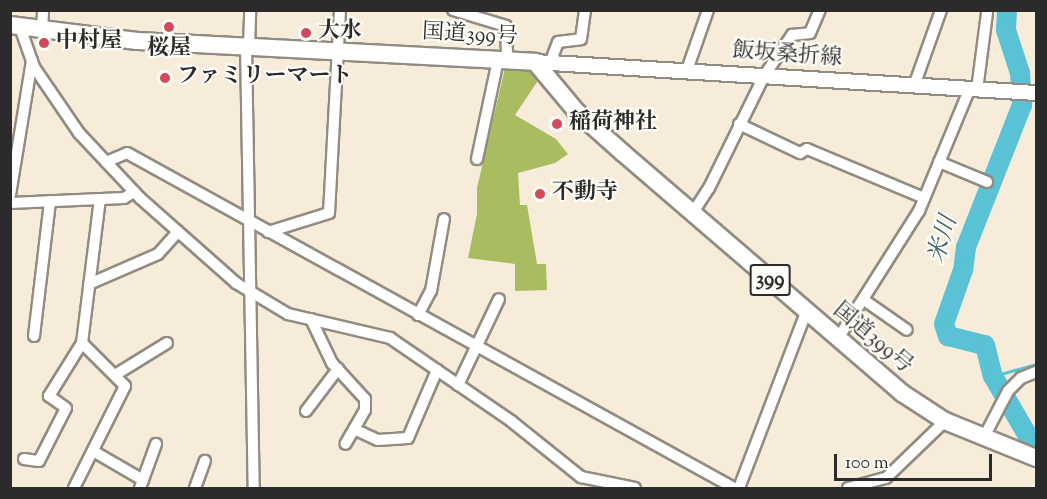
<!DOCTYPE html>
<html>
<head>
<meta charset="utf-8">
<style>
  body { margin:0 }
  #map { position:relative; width:1047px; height:499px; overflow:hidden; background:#f7ecda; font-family:"Sorts Mill Goudy","Noto Serif JP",serif }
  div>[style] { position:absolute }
  .green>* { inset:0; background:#aabc60 }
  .stream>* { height:3px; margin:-1.5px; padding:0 1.5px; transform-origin:1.5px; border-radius:1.5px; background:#59c3d5 }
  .river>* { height:20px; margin:-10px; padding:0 10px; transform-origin:10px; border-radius:10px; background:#59c3d5 }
  .roads { filter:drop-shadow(2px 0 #918c82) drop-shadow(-2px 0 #918c82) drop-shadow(0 2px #918c82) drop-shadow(0 -2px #918c82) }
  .minor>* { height:10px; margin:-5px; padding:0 5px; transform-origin:5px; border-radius:5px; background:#fff }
  .major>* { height:14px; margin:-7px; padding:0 7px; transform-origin:7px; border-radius:7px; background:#fff }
  .highway>* { height:16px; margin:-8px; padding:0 8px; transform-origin:8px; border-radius:8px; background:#fff }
  .dots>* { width:16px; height:16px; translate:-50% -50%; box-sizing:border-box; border:3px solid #fdfcf7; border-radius:50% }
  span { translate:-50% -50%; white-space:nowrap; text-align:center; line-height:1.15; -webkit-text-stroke:4.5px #fdfcf7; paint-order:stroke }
  .shield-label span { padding:2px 4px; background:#fdfcf7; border:2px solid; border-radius:4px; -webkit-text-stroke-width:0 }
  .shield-label { font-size:21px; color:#2b2b2b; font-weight:700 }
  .poi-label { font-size:22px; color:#2b2b2b; font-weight:700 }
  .left { translate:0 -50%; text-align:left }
  .street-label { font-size:22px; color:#2b2b2b }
  .water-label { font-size:24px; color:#3b6066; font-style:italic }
  .frame { position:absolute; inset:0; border:12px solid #2b2b2b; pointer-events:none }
  .scale { position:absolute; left:834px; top:454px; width:158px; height:27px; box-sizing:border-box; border:3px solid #2b2b2b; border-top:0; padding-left:8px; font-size:18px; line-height:21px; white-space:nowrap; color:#2b2b2b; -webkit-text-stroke:4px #fdfcf7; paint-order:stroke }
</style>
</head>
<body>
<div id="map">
  <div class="green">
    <div style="clip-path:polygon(506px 64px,524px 68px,539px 79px,515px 115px,556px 139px,568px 154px,555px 163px,518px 173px,520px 205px,527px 205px,537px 264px,546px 264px,547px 290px,515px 291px,515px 264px,468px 258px,477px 214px,477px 188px)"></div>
  </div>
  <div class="stream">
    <div style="left:993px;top:376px;width:45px;rotate:-15.6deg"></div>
  </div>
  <div class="river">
    <div style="left:1007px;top:10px;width:20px;rotate:93deg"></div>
    <div style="left:1006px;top:30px;width:45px;rotate:72deg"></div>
    <div style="left:1020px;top:73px;width:32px;rotate:86deg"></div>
    <div style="left:1022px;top:105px;width:153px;rotate:111.5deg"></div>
    <div style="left:966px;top:247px;width:23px;rotate:97deg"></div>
    <div style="left:963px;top:270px;width:57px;rotate:109.4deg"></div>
    <div style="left:944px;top:324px;width:13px;rotate:72deg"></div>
    <div style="left:948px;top:336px;width:38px;rotate:14deg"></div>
    <div style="left:985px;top:345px;width:32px;rotate:76deg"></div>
    <div style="left:993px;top:376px;width:86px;rotate:59.8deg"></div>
  </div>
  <div class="roads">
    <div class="minor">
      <div style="left:453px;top:10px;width:55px;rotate:16.8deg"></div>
      <div style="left:506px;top:26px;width:34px;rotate:88deg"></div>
      <div style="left:20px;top:27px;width:42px;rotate:70.7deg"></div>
      <div style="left:34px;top:67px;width:80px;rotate:55.7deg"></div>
      <div style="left:79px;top:133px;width:89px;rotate:46.8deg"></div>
      <div style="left:140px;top:198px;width:128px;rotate:41.5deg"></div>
      <div style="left:236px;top:283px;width:61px;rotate:30.8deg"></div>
      <div style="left:288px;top:314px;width:105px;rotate:13.2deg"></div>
      <div style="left:390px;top:338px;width:147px;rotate:34.4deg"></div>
      <div style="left:511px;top:421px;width:90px;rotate:38.7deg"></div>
      <div style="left:581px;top:477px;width:55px;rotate:11.5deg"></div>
      <div style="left:42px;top:31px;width:21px;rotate:-87deg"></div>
      <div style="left:246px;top:46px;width:442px;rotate:89deg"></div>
      <div style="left:249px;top:46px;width:36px;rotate:-88deg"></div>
      <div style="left:550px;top:63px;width:22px;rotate:-69deg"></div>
      <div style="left:558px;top:42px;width:23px;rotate:-7deg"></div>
      <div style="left:581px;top:39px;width:29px;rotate:-82deg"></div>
      <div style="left:687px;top:70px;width:64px;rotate:-70.7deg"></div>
      <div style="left:914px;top:86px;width:81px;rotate:-70.4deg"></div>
      <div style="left:977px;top:90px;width:78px;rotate:-82.6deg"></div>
      <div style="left:739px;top:124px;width:68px;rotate:25.4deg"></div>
      <div style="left:800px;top:153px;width:8px;rotate:-30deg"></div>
      <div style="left:807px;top:149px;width:127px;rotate:22.7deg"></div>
      <div style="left:477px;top:159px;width:101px;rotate:-78deg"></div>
      <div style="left:106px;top:162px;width:23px;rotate:-23deg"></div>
      <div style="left:127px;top:153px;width:693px;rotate:28.89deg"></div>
      <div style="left:939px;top:162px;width:52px;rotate:22.6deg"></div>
      <div style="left:10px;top:195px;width:136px;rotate:-80.7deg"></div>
      <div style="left:10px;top:203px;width:114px;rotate:-2.5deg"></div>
      <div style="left:124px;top:198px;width:12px;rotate:-31deg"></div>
      <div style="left:692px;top:214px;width:31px;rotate:-57deg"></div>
      <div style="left:709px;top:188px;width:125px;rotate:-63.8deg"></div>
      <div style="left:764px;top:76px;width:50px;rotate:-55.7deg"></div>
      <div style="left:792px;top:35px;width:18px;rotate:-6deg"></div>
      <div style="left:810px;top:33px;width:25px;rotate:-67deg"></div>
      <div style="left:268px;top:232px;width:64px;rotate:-17.3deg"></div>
      <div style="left:329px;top:213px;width:203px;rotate:-86.9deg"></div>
      <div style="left:89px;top:284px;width:75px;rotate:-23.5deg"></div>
      <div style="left:158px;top:254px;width:30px;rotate:-48deg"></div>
      <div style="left:864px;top:300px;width:52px;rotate:34.9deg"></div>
      <div style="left:418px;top:315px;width:27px;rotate:-62deg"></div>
      <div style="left:431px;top:291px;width:73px;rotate:-79.8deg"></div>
      <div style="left:311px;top:319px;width:49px;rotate:64.5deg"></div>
      <div style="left:332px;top:363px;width:49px;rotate:47.5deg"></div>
      <div style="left:365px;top:399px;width:11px;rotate:90deg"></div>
      <div style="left:365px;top:410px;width:39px;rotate:120deg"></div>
      <div style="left:34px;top:336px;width:136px;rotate:-83.2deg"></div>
      <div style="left:837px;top:340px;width:153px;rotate:-57.6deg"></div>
      <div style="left:919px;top:211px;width:131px;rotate:-67.5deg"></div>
      <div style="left:115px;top:375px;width:61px;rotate:-31.6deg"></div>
      <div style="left:458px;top:385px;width:95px;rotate:-64.5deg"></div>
      <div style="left:306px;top:411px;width:53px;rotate:-52.7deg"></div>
      <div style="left:354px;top:429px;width:26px;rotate:25deg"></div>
      <div style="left:378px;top:440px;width:30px;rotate:-4deg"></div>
      <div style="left:408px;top:438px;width:74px;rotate:-66.9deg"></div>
      <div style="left:984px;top:437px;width:52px;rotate:-62.4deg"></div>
      <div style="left:1008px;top:391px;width:18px;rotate:-45deg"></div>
      <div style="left:1021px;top:378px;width:16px;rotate:-22deg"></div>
      <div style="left:93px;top:451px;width:58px;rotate:30.1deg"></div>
      <div style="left:24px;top:459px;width:15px;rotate:8deg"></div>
      <div style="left:39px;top:461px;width:59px;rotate:-63deg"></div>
      <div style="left:66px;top:408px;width:21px;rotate:-145deg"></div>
      <div style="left:49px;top:396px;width:62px;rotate:-58.1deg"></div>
      <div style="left:82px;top:343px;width:145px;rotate:-82.9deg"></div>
      <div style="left:74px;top:488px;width:114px;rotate:-63.4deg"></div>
      <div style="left:125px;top:386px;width:61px;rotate:-135deg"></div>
      <div style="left:140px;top:488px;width:47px;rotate:-70deg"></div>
      <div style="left:195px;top:488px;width:29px;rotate:-70deg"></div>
      <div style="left:739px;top:488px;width:187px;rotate:-69.1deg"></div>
      <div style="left:848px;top:488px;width:39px;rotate:-15deg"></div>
      <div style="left:886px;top:478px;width:82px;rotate:-44deg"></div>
    </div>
    <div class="major">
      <div style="left:535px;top:62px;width:502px;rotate:3.54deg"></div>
    </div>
    <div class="highway">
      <div style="left:10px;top:25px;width:128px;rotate:7.2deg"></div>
      <div style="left:137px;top:41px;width:399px;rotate:3deg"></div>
      <div style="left:535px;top:62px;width:65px;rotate:50deg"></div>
      <div style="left:577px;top:112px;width:62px;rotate:41.7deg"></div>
      <div style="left:623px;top:153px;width:368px;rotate:40.7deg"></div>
      <div style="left:902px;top:393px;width:51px;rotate:33.1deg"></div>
      <div style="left:945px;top:421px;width:98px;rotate:22.1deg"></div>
    </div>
  </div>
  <div class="dots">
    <div style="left:169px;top:27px;background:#d1495b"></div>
    <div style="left:306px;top:33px;background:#d1495b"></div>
    <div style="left:44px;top:43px;background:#d1495b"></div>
    <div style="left:165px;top:78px;background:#d1495b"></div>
    <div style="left:557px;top:124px;background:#d1495b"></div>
    <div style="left:540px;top:194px;background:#d1495b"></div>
  </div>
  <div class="shield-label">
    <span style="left:770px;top:280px">399</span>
  </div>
  <div class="poi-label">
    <span class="left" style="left:318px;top:33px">大水</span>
    <span class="left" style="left:56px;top:43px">中村屋</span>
    <span style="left:169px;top:50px">桜屋</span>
    <span class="left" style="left:177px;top:78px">ファミリーマート</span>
    <span class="left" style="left:569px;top:124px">稲荷神社</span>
    <span class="left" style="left:552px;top:194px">不動寺</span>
  </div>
  <div class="street-label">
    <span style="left:470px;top:36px;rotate:3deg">国道399号</span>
    <span style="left:787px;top:56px;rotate:4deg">飯坂桑折線</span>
    <span style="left:872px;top:339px;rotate:40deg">国道399号</span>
  </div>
  <div class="water-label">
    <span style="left:944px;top:240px;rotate:-73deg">米川</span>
  </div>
  <div class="frame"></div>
  <div class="scale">100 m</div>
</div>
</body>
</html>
